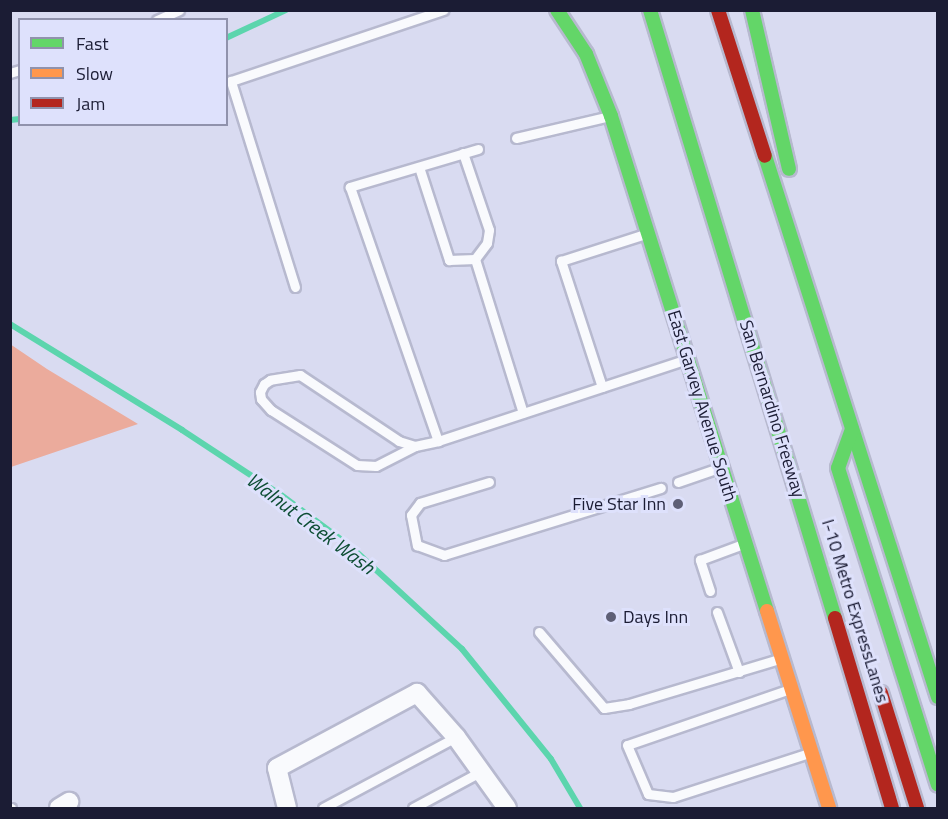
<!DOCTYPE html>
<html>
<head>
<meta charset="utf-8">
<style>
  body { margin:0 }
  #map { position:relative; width:948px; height:819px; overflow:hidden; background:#d9dbf1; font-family:"Titillium Web",sans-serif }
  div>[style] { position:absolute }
  .green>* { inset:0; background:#ebab9c }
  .stream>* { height:6px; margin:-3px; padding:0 3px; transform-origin:3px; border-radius:3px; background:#5cd5ad }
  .roads { filter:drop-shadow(2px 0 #b7b9cf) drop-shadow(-2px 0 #b7b9cf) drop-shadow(0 2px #b7b9cf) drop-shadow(0 -2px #b7b9cf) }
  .lane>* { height:9px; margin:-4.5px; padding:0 4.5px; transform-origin:4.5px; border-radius:4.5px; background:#f9fafd }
  .street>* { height:18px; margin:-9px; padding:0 9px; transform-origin:9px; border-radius:9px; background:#f9fafd }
  .fast>* { height:14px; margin:-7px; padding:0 7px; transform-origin:7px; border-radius:7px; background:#63d668 }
  .slow>* { height:14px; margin:-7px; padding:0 7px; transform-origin:7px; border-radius:7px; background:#ff974d }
  .jam>* { height:14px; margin:-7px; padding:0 7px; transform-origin:7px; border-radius:7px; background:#b3261e }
  .dots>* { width:16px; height:16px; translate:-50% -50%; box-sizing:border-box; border:3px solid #dee1fc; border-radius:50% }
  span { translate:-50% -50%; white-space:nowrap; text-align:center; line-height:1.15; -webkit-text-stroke:6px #dee1fc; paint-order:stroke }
  .street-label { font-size:18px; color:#1b1c34 }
  .poi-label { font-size:18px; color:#1b1c34 }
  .right { translate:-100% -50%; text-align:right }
  .left { translate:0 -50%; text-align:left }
  .water-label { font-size:20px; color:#0c4d33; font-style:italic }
  .frame { position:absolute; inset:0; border:12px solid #1b1c34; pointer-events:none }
  .legend { position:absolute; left:18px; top:18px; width:210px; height:108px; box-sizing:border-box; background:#dee1fc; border:2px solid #9092ac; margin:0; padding:8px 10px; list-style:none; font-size:18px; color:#1b1c34 }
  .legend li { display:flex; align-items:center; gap:12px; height:30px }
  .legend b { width:30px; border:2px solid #9092ac }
</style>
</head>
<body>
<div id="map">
  <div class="green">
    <div style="clip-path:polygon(10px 344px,47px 369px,138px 424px,11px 467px)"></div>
  </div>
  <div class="stream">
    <div style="left:226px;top:38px;width:66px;rotate:-25deg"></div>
    <div style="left:10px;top:120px;width:10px;rotate:-6deg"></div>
    <div style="left:10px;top:324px;width:202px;rotate:31.6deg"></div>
    <div style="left:182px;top:430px;width:118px;rotate:33.3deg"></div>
    <div style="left:281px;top:495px;width:86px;rotate:36.5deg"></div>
    <div style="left:350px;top:546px;width:152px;rotate:42.6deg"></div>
    <div style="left:462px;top:649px;width:141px;rotate:51deg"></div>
    <div style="left:551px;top:759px;width:57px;rotate:59.4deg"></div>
  </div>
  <div class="roads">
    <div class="lane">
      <div style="left:157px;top:20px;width:24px;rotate:-24deg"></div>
      <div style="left:10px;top:73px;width:10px;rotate:-17deg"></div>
      <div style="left:516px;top:138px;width:97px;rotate:-13.2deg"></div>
      <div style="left:478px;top:149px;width:134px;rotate:163.5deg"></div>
      <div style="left:350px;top:187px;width:269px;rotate:70.9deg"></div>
      <div style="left:438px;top:441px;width:260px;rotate:-18.2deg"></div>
      <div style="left:463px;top:153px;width:81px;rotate:71.3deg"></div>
      <div style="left:489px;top:230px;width:13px;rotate:99deg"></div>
      <div style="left:487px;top:243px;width:20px;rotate:127deg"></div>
      <div style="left:475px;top:259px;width:161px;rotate:72.7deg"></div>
      <div style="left:419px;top:167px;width:98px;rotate:72.1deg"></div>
      <div style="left:449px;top:260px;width:26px;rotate:-2deg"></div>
      <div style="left:295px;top:287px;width:216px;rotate:-107.3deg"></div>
      <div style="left:231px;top:81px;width:224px;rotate:-18.5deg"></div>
      <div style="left:602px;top:387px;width:133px;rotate:-108deg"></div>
      <div style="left:561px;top:261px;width:88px;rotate:-17.8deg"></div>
      <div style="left:415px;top:446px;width:17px;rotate:-163deg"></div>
      <div style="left:399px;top:441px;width:119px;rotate:-146.3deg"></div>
      <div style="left:300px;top:375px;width:30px;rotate:171deg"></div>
      <div style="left:270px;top:380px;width:7px;rotate:146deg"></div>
      <div style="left:264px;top:384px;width:9px;rotate:117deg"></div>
      <div style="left:260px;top:392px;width:7px;rotate:82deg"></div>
      <div style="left:261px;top:399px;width:15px;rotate:48deg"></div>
      <div style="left:271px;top:410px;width:102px;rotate:32.6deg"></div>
      <div style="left:357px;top:465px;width:19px;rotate:3deg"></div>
      <div style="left:376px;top:466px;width:44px;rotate:-27.1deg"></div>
      <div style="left:415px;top:446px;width:24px;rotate:-12deg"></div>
      <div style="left:489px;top:482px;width:72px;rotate:163.1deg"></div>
      <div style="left:420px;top:503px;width:15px;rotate:127deg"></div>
      <div style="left:411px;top:515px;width:31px;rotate:79deg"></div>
      <div style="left:417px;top:545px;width:29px;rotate:20deg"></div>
      <div style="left:444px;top:555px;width:227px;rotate:-17.2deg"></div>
      <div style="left:678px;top:482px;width:43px;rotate:-18.9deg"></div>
      <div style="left:710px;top:591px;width:33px;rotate:-108deg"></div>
      <div style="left:700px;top:560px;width:46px;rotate:-20.4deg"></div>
      <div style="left:717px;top:612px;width:64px;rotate:69.9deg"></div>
      <div style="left:539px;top:632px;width:100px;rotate:49.5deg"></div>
      <div style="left:604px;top:708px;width:25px;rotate:-9deg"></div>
      <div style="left:629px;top:704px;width:157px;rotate:-16.7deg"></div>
      <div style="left:790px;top:689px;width:172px;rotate:161deg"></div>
      <div style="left:627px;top:745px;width:53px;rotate:66.8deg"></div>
      <div style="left:648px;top:794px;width:25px;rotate:7deg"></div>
      <div style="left:673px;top:797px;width:143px;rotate:-17.9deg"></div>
      <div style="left:10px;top:808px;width:1px"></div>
      <div style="left:323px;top:808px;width:151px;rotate:-28.1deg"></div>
      <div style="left:413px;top:808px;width:76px;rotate:-28.2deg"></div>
    </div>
    <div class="street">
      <div style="left:59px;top:808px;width:12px;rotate:-31deg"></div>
      <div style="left:287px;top:808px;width:41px;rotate:-104deg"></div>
      <div style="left:277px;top:768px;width:159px;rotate:-28.2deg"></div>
      <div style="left:417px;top:693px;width:59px;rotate:48.4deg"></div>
      <div style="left:456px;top:737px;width:87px;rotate:54.3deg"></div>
    </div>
    <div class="fast">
      <div style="left:557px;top:10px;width:53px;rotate:56.6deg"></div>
      <div style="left:586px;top:54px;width:67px;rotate:68deg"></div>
      <div style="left:611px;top:116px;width:519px;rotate:72.51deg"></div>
      <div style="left:650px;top:10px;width:636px;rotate:73.08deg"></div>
      <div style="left:752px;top:10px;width:163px;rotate:76.9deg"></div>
      <div style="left:765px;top:156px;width:568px;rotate:72.27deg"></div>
      <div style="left:852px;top:429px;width:41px;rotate:109.7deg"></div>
      <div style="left:838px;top:468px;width:332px;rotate:72.5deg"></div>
    </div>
    <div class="slow">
      <div style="left:767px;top:611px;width:207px;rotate:72.5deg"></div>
    </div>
    <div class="jam">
      <div style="left:718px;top:10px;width:153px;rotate:72.2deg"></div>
      <div style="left:835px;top:618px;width:198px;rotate:73.3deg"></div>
      <div style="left:881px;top:693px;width:121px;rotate:72.6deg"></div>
    </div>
  </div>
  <div class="dots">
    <div style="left:678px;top:504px;background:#5e5f76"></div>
    <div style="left:611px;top:617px;background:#5e5f76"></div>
  </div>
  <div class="street-label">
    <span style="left:702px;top:406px;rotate:73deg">East Garvey Avenue South</span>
    <span style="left:772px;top:409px;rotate:73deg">San Bernardino Freeway</span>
    <span style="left:855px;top:611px;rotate:73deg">I-10 Metro ExpressLanes</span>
  </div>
  <div class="poi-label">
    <span class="right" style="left:666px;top:504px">Five Star Inn</span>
    <span class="left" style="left:623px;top:617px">Days Inn</span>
  </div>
  <div class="water-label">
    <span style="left:311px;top:523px;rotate:37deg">Walnut Creek Wash</span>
  </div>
  <div class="frame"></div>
  <ul class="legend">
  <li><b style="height:8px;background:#63d668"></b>Fast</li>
  <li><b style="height:8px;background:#ff974d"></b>Slow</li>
  <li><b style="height:8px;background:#b3261e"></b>Jam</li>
  </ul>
</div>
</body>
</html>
